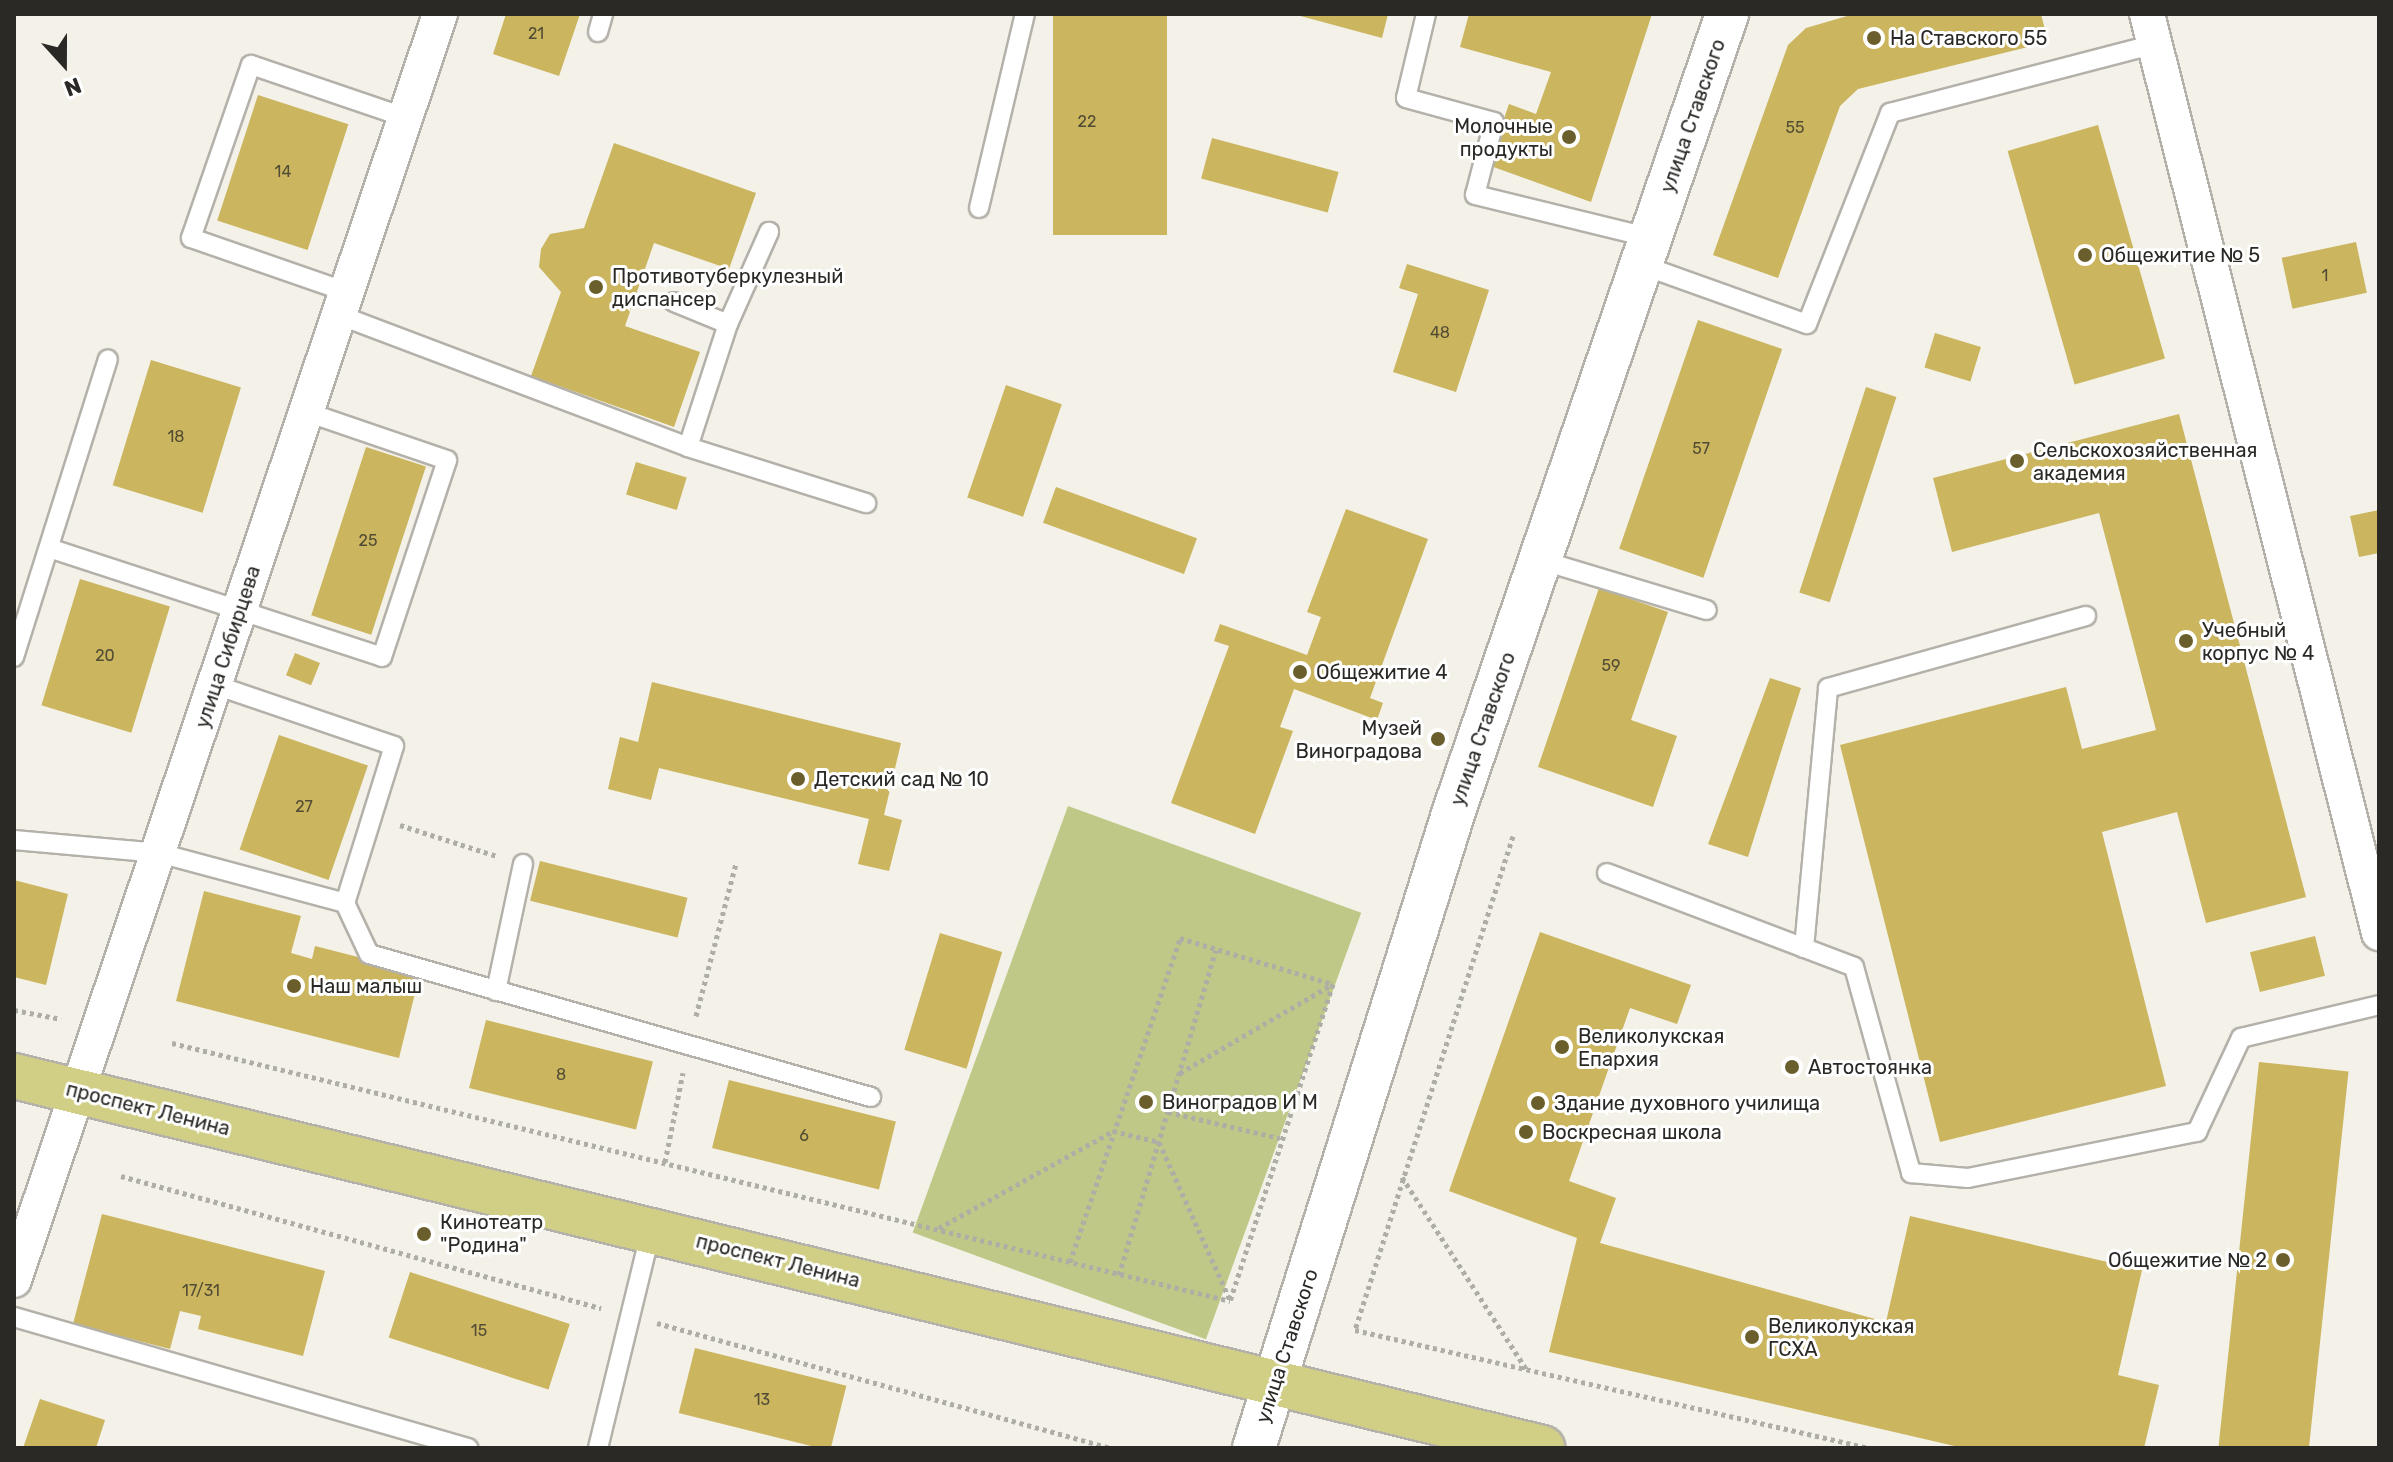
<!DOCTYPE html>
<html>
<head>
<meta charset="utf-8">
<style>
  body { margin:0 }
  #map { position:relative; width:2393px; height:1462px; overflow:hidden; background:#f3f1e8; font-family:Rubik,sans-serif }
  div>[style] { position:absolute }
  .green>* { inset:0; background:#bfc886; transform-origin:0 0 }
  .building>* { inset:0; background:#cbb55f; transform-origin:0 0 }
  .path>* { height:5px; margin-top:-2.5px; transform-origin:0; background:repeating-linear-gradient(90deg,#aeada6 0 4px,transparent 0 8px) }
  .roads { filter:drop-shadow(2px 0 #b3b1a9) drop-shadow(-2px 0 #b3b1a9) drop-shadow(0 2px #b3b1a9) drop-shadow(0 -2px #b3b1a9) }
  .service>* { height:18px; margin:-9px; padding:0 9px; transform-origin:9px; border-radius:9px; background:#fff }
  .minor>* { height:34px; margin:-17px; padding:0 17px; transform-origin:17px; border-radius:17px; background:#fff }
  .tertiary>* { height:42px; margin:-21px; padding:0 21px; transform-origin:21px; border-radius:21px; background:#fff }
  .primary>* { height:44px; margin:-22px; padding:0 22px; transform-origin:22px; border-radius:22px; background:#d1ce85 }
  .dots>* { width:22px; height:22px; translate:-50% -50%; box-sizing:border-box; border:4px solid #fff; border-radius:50% }
  span { translate:-50% -50%; white-space:nowrap; text-align:center; line-height:1.15; -webkit-text-stroke:6px #fff; paint-order:stroke }
  .number-label { font-size:16px; color:#524c34 }
  .number-label span { -webkit-text-stroke-width:0 }
  .poi-label { font-size:20px; color:#2a2926 }
  .left { translate:0 -50%; text-align:left }
  .right { translate:-100% -50%; text-align:right }
  .street-label { font-size:20px; color:#2a2926 }
  .frame { position:absolute; inset:0; border:16px solid #2a2926; pointer-events:none }
  .north { position:absolute; left:24px; top:24px; width:80px; height:80px; -webkit-text-stroke:6px #fff; paint-order:stroke; rotate:159deg; font-size:22px; font-weight:700; line-height:32px; text-align:center; color:#2a2926 }
  .north::after { content:''; display:block; margin:auto; width:28px; height:36px; background:#2a2926; clip-path:polygon(50% 0,100% 100%,50% 72%,0 100%) }
</style>
</head>
<body>
<div id="map">
  <div class="green">
    <div style="left:1068px;top:806px;width:312px;height:454px;rotate:20deg"></div>
  </div>
  <div class="building">
    <div style="clip-path:polygon(506px 14px,580px 14px,559px 76px,493px 54px)"></div>
    <div style="left:1053px;top:14px;width:114px;height:221px"></div>
    <div style="clip-path:polygon(1293px 14px,1388px 14px,1382px 38px)"></div>
    <div style="clip-path:polygon(1469px 14px,1652px 14px,1591px 202px,1488px 165px,1509px 104px,1536px 114px,1551px 72px,1460px 47px)"></div>
    <div style="clip-path:polygon(1854px 14px,2041px 14px,2048px 42px,1858px 89px,1840px 106px,1778px 278px,1713px 255px,1788px 45px,1806px 28px)"></div>
    <div style="left:258px;top:95px;width:95px;height:132px;rotate:18deg"></div>
    <div style="left:2098px;top:125px;width:243px;height:94px;rotate:74deg"></div>
    <div style="left:1212px;top:138px;width:131px;height:42px;rotate:15deg"></div>
    <div style="clip-path:polygon(614px 143px,756px 193px,729px 269px,654px 243px,625px 326px,700px 352px,674px 427px,531px 376px,561px 292px,539px 267px,541px 249px,550px 234px,584px 228px)"></div>
    <div style="left:2356px;top:242px;width:52px;height:76px;rotate:78deg"></div>
    <div style="clip-path:polygon(1407px 264px,1489px 290px,1456px 392px,1393px 372px,1418px 294px,1399px 288px)"></div>
    <div style="left:1698px;top:320px;width:89px;height:242px;rotate:19deg"></div>
    <div style="left:1935px;top:333px;width:48px;height:36px;rotate:17deg"></div>
    <div style="left:151px;top:360px;width:94px;height:131px;rotate:17deg"></div>
    <div style="left:1006px;top:385px;width:59px;height:119px;rotate:19deg"></div>
    <div style="left:1866px;top:387px;width:32px;height:216px;rotate:18deg"></div>
    <div style="clip-path:polygon(2179px 414px,2306px 897px,2206px 923px,2177px 812px,2102px 832px,2166px 1086px,1940px 1142px,1840px 745px,2066px 687px,2082px 749px,2156px 730px,2099px 513px,1952px 552px,1933px 478px)"></div>
    <div style="left:366px;top:447px;width:63px;height:177px;rotate:18deg"></div>
    <div style="left:636px;top:462px;width:53px;height:34px;rotate:17deg"></div>
    <div style="left:1056px;top:487px;width:150px;height:38px;rotate:20deg"></div>
    <div style="clip-path:polygon(1346px 509px,1428px 539px,1370px 698px,1383px 703px,1377px 720px,1294px 689px,1280px 727px,1293px 731px,1255px 834px,1171px 803px,1229px 646px,1214px 641px,1220px 624px,1307px 655px,1321px 617px,1307px 612px)"></div>
    <div style="clip-path:polygon(2379px 510px,2379px 553px,2359px 557px,2350px 516px)"></div>
    <div style="left:80px;top:579px;width:94px;height:132px;rotate:17deg"></div>
    <div style="clip-path:polygon(1599px 588px,1668px 612px,1631px 720px,1677px 736px,1653px 807px,1538px 767px)"></div>
    <div style="left:295px;top:653px;width:27px;height:24px;rotate:22deg"></div>
    <div style="clip-path:polygon(1770px 678px,1801px 688px,1748px 857px,1708px 844px)"></div>
    <div style="clip-path:polygon(652px 682px,901px 743px,884px 815px,902px 820px,889px 871px,858px 864px,869px 819px,659px 768px,651px 800px,608px 789px,620px 737px,638px 742px)"></div>
    <div style="left:279px;top:735px;width:94px;height:121px;rotate:19deg"></div>
    <div style="left:540px;top:861px;width:152px;height:41px;rotate:14deg"></div>
    <div style="clip-path:polygon(14px 880px,68px 894px,46px 985px,14px 977px)"></div>
    <div style="clip-path:polygon(204px 891px,301px 916px,291px 953px,312px 959px,315px 946px,420px 973px,399px 1058px,176px 1001px)"></div>
    <div style="clip-path:polygon(1540px 932px,1691px 985px,1677px 1024px,1630px 1008px,1569px 1181px,1616px 1198px,1600px 1243px,1886px 1322px,1910px 1216px,2142px 1270px,2118px 1375px,2159px 1385px,2144px 1448px,1963px 1448px,1549px 1352px,1577px 1238px,1449px 1191px)"></div>
    <div style="left:940px;top:933px;width:65px;height:122px;rotate:17deg"></div>
    <div style="left:2315px;top:936px;width:41px;height:67px;rotate:76deg"></div>
    <div style="left:486px;top:1020px;width:172px;height:70px;rotate:14deg"></div>
    <div style="left:2259px;top:1062px;width:90px;height:388px;rotate:6deg"></div>
    <div style="left:729px;top:1080px;width:172px;height:70px;rotate:14deg"></div>
    <div style="clip-path:polygon(102px 1214px,325px 1271px,303px 1356px,198px 1329px,201px 1316px,180px 1311px,170px 1349px,73px 1324px)"></div>
    <div style="left:410px;top:1272px;width:168px;height:69px;rotate:18deg"></div>
    <div style="left:695px;top:1348px;width:156px;height:67px;rotate:14deg"></div>
    <div style="clip-path:polygon(40px 1399px,105px 1420px,96px 1448px,23px 1448px)"></div>
  </div>
  <div class="path">
    <div style="left:400px;top:825px;width:102px;rotate:17.7deg"></div>
    <div style="left:1513px;top:836px;width:519px;rotate:107.74deg"></div>
    <div style="left:1355px;top:1330px;width:527px;rotate:12.93deg"></div>
    <div style="left:14px;top:1010px;width:48px;rotate:10.8deg"></div>
    <div style="left:696px;top:1016px;width:158px;rotate:-75.3deg"></div>
    <div style="left:172px;top:1043px;width:1089px;rotate:13.7deg"></div>
    <div style="left:1180px;top:1073px;width:177px;rotate:-30.2deg"></div>
    <div style="left:1333px;top:984px;width:333px;rotate:108deg"></div>
    <div style="left:1168px;top:1112px;width:115px;rotate:13.1deg"></div>
    <div style="left:665px;top:1162px;width:91px;rotate:-78.6deg"></div>
    <div style="left:121px;top:1176px;width:498px;rotate:15.4deg"></div>
    <div style="left:1402px;top:1177px;width:229px;rotate:57.1deg"></div>
    <div style="left:939px;top:1228px;width:199px;rotate:-29.1deg"></div>
    <div style="left:1113px;top:1131px;width:47px;rotate:13.4deg"></div>
    <div style="left:1159px;top:1142px;width:173px;rotate:65.8deg"></div>
    <div style="left:1070px;top:1262px;width:342px;rotate:-71.2deg"></div>
    <div style="left:1180px;top:938px;width:159px;rotate:16.8deg"></div>
    <div style="left:1119px;top:1275px;width:339px;rotate:-73.4deg"></div>
    <div style="left:657px;top:1323px;width:471px;rotate:15.4deg"></div>
  </div>
  <div class="roads">
    <div class="service">
      <div style="left:1426px;top:14px;width:86px;rotate:103.4deg"></div>
      <div style="left:1406px;top:98px;width:91px;rotate:15.3deg"></div>
      <div style="left:1494px;top:122px;width:75px;rotate:104.6deg"></div>
      <div style="left:1475px;top:195px;width:181px;rotate:13.7deg"></div>
      <div style="left:598px;top:32px;width:19px;rotate:-74deg"></div>
      <div style="left:979px;top:208px;width:199px;rotate:-76.7deg"></div>
      <div style="left:1642px;top:265px;width:175px;rotate:19.7deg"></div>
      <div style="left:1807px;top:324px;width:227px;rotate:-68.5deg"></div>
      <div style="left:1890px;top:113px;width:273px;rotate:-14.6deg"></div>
      <div style="left:347px;top:292px;width:165px;rotate:-160.9deg"></div>
      <div style="left:191px;top:238px;width:183px;rotate:-70.9deg"></div>
      <div style="left:251px;top:65px;width:165px;rotate:18.8deg"></div>
      <div style="left:674px;top:302px;width:58px;rotate:22.2deg"></div>
      <div style="left:339px;top:315px;width:373px;rotate:20.7deg"></div>
      <div style="left:688px;top:447px;width:187px;rotate:17.5deg"></div>
      <div style="left:688px;top:447px;width:129px;rotate:-72deg"></div>
      <div style="left:728px;top:324px;width:101px;rotate:-66deg"></div>
      <div style="left:49px;top:548px;width:350px;rotate:18.1deg"></div>
      <div style="left:382px;top:657px;width:207px;rotate:-71.7deg"></div>
      <div style="left:447px;top:460px;width:148px;rotate:-161.1deg"></div>
      <div style="left:1540px;top:560px;width:174px;rotate:16.7deg"></div>
      <div style="left:14px;top:657px;width:312px;rotate:-72.5deg"></div>
      <div style="left:215px;top:685px;width:189px;rotate:18.8deg"></div>
      <div style="left:394px;top:746px;width:164px;rotate:107.3deg"></div>
      <div style="left:14px;top:840px;width:146px;rotate:5.1deg"></div>
      <div style="left:159px;top:853px;width:193px;rotate:15deg"></div>
      <div style="left:345px;top:903px;width:56px;rotate:64.8deg"></div>
      <div style="left:369px;top:954px;width:522px;rotate:15.9deg"></div>
      <div style="left:1607px;top:873px;width:264px;rotate:20.8deg"></div>
      <div style="left:1854px;top:967px;width:214px;rotate:74.5deg"></div>
      <div style="left:1911px;top:1173px;width:57px;rotate:5deg"></div>
      <div style="left:1968px;top:1178px;width:234px;rotate:-11.4deg"></div>
      <div style="left:2197px;top:1132px;width:104px;rotate:-64.9deg"></div>
      <div style="left:2241px;top:1038px;width:142px;rotate:-13.4deg"></div>
      <div style="left:1804px;top:948px;width:261px;rotate:-84.7deg"></div>
      <div style="left:1828px;top:688px;width:268px;rotate:-15.6deg"></div>
      <div style="left:496px;top:991px;width:130px;rotate:-78deg"></div>
      <div style="left:14px;top:1317px;width:473px;rotate:16.1deg"></div>
      <div style="left:598px;top:1448px;width:224px;rotate:-76.3deg"></div>
    </div>
    <div class="minor">
      <div style="left:2147px;top:14px;width:948px;rotate:75.83deg"></div>
      <div style="left:14px;top:1280px;width:1336px;rotate:-71.4deg"></div>
    </div>
    <div class="tertiary">
      <div style="left:1254px;top:1448px;width:664px;rotate:-72.57deg"></div>
      <div style="left:1453px;top:814px;width:846px;rotate:-71.09deg"></div>
    </div>
    <div class="primary">
      <div style="left:14px;top:1076px;width:1573px;rotate:13.68deg"></div>
    </div>
  </div>
  <div class="dots">
    <div style="left:1874px;top:38px;background:#6a5f2c"></div>
    <div style="left:1569px;top:137px;background:#6a5f2c"></div>
    <div style="left:2085px;top:255px;background:#6a5f2c"></div>
    <div style="left:596px;top:287px;background:#6a5f2c"></div>
    <div style="left:2017px;top:461px;background:#6a5f2c"></div>
    <div style="left:2186px;top:641px;background:#6a5f2c"></div>
    <div style="left:1300px;top:672px;background:#6a5f2c"></div>
    <div style="left:1438px;top:739px;background:#6a5f2c"></div>
    <div style="left:798px;top:779px;background:#6a5f2c"></div>
    <div style="left:294px;top:986px;background:#6a5f2c"></div>
    <div style="left:1562px;top:1047px;background:#6a5f2c"></div>
    <div style="left:1792px;top:1067px;background:#6a5f2c"></div>
    <div style="left:1146px;top:1102px;background:#6a5f2c"></div>
    <div style="left:1538px;top:1103px;background:#6a5f2c"></div>
    <div style="left:1526px;top:1132px;background:#6a5f2c"></div>
    <div style="left:424px;top:1234px;background:#6a5f2c"></div>
    <div style="left:2283px;top:1260px;background:#6a5f2c"></div>
    <div style="left:1752px;top:1337px;background:#6a5f2c"></div>
  </div>
  <div class="number-label">
    <span style="left:536px;top:34px">21</span>
    <span style="left:1087px;top:122px">22</span>
    <span style="left:1795px;top:128px">55</span>
    <span style="left:283px;top:172px">14</span>
    <span style="left:2325px;top:276px">1</span>
    <span style="left:1440px;top:333px">48</span>
    <span style="left:176px;top:437px">18</span>
    <span style="left:1701px;top:449px">57</span>
    <span style="left:368px;top:541px">25</span>
    <span style="left:105px;top:656px">20</span>
    <span style="left:1611px;top:666px">59</span>
    <span style="left:304px;top:807px">27</span>
    <span style="left:561px;top:1075px">8</span>
    <span style="left:804px;top:1136px">6</span>
    <span style="left:201px;top:1291px">17/31</span>
    <span style="left:479px;top:1331px">15</span>
    <span style="left:762px;top:1400px">13</span>
  </div>
  <div class="poi-label">
    <span class="left" style="left:1890px;top:38px">На Ставского 55</span>
    <span class="right" style="left:1553px;top:138px">Молочные<br>продукты</span>
    <span class="left" style="left:2101px;top:255px">Общежитие № 5</span>
    <span class="left" style="left:612px;top:288px">Противотуберкулезный<br>диспансер</span>
    <span class="left" style="left:2033px;top:462px">Сельскохозяйственная<br>академия</span>
    <span class="left" style="left:2202px;top:642px">Учебный<br>корпус № 4</span>
    <span class="left" style="left:1316px;top:672px">Общежитие 4</span>
    <span class="right" style="left:1422px;top:740px">Музей<br>Виноградова</span>
    <span class="left" style="left:814px;top:779px">Детский сад № 10</span>
    <span class="left" style="left:310px;top:986px">Наш малыш</span>
    <span class="left" style="left:1578px;top:1048px">Великолукская<br>Епархия</span>
    <span class="left" style="left:1808px;top:1067px">Автостоянка</span>
    <span class="left" style="left:1162px;top:1102px">Виноградов И М</span>
    <span class="left" style="left:1554px;top:1103px">Здание духовного училища</span>
    <span class="left" style="left:1542px;top:1132px">Воскресная школа</span>
    <span class="left" style="left:440px;top:1234px">Кинотеатр<br>"Родина"</span>
    <span class="right" style="left:2267px;top:1260px">Общежитие № 2</span>
    <span class="left" style="left:1768px;top:1338px">Великолукская<br>ГСХА</span>
  </div>
  <div class="street-label">
    <span style="left:1693px;top:116px;rotate:-71deg">улица Ставского</span>
    <span style="left:228px;top:647px;rotate:-72deg">улица Сибирцева</span>
    <span style="left:1483px;top:729px;rotate:-71deg">улица Ставского</span>
    <span style="left:148px;top:1109px;rotate:14deg">проспект Ленина</span>
    <span style="left:778px;top:1261px;rotate:14deg">проспект Ленина</span>
    <span style="left:1287px;top:1346px;rotate:-72deg">улица Ставского</span>
  </div>
  <div class="frame"></div>
  <div class="north">N</div>
</div>
</body>
</html>
